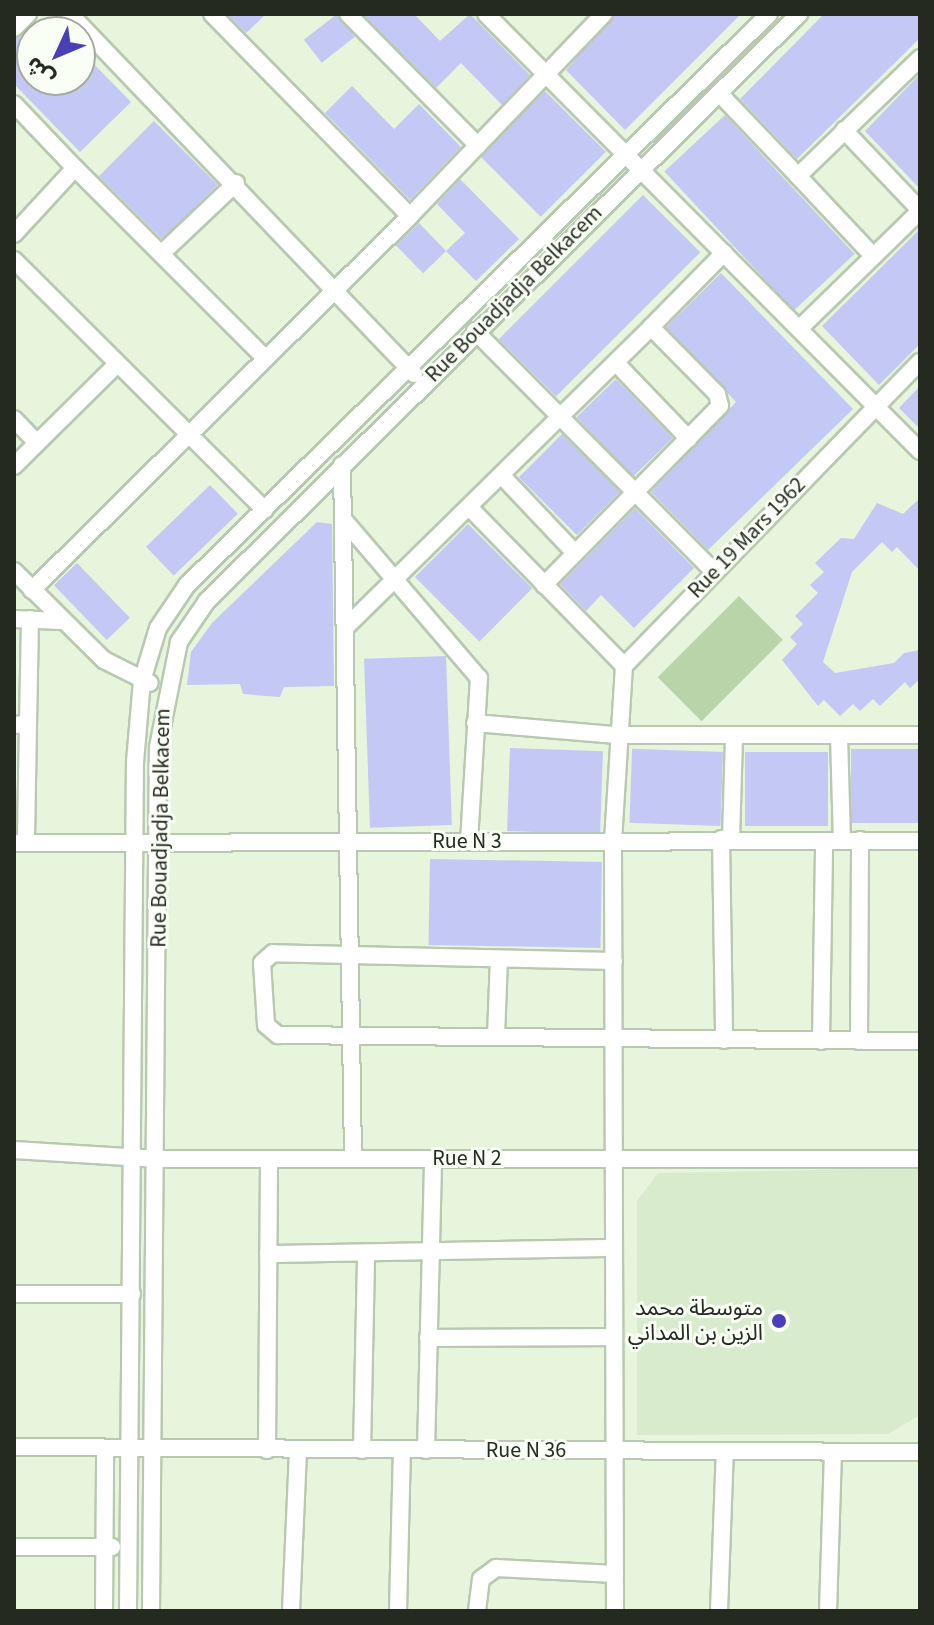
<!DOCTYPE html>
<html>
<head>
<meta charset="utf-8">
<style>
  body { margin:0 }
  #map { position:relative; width:934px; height:1625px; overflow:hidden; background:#e6f5dc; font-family:"Source Sans 3","Noto Sans Arabic",sans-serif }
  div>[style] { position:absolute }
  .built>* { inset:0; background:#d8ebcc }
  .green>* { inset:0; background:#bad4aa; transform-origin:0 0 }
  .building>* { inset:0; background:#c4c8f4; transform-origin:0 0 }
  .roads { filter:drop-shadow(2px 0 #b9c8b0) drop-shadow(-2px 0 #b9c8b0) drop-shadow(0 2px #b9c8b0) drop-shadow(0 -2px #b9c8b0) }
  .minor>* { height:16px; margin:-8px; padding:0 8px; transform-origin:8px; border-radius:8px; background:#fff }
  .dots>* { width:22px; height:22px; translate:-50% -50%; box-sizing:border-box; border:4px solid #f9fff5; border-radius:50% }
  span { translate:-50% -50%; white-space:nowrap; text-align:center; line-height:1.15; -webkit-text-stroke:6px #f9fff5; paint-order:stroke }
  .street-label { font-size:22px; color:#252a21 }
  .poi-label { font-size:22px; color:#252a21 }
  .right { translate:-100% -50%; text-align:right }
  .frame { position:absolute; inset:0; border:16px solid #252a21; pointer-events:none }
  .north { position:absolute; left:16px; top:16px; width:80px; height:80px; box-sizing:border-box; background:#f9fff5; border:2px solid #a4aaa0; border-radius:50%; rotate:226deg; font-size:22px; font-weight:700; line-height:32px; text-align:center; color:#252a21 }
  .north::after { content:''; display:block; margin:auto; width:28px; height:36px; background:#4a3fb6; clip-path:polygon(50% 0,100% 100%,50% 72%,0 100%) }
</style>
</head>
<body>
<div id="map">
  <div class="built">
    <div style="clip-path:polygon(919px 1168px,920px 1415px,888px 1434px,637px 1435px,637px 1201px,658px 1173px)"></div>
  </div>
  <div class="green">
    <div style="left:739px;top:596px;width:62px;height:115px;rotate:45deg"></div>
  </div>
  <div class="building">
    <div style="clip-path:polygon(227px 14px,266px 14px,246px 33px)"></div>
    <div style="left:337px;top:14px;width:29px;height:42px;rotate:52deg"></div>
    <div style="clip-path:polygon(363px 14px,414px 14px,440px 41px,470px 14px,530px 75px,502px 105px,461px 63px,436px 88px)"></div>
    <div style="clip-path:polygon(615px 14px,741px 14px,625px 130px,566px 70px)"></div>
    <div style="clip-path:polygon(824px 14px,920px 14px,920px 38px,797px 159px,740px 99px)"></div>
    <div style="clip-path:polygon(19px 37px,32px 51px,32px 80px,80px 80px,80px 50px,131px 102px,80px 152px,14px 84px,14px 39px)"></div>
    <div style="clip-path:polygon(920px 74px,920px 189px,865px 131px)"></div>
    <div style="clip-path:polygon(352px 86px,394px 129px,419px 104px,461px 147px,410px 200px,325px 113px)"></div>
    <div style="left:545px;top:91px;width:86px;height:92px;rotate:45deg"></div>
    <div style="left:725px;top:115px;width:190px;height:83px;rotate:47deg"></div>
    <div style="left:154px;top:121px;width:90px;height:78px;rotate:45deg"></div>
    <div style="clip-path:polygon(460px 179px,519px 239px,476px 281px,446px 251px,465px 233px,437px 204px)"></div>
    <div style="left:643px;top:195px;width:81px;height:204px;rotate:45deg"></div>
    <div style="left:419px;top:223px;width:39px;height:32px;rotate:46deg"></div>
    <div style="clip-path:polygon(920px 229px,920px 344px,879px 385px,822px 326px)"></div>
    <div style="clip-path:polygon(721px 273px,853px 409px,708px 550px,651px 492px,736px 402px,666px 327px)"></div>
    <div style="left:616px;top:379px;width:82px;height:55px;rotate:46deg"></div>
    <div style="clip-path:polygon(920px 386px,920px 429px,899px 408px)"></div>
    <div style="left:562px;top:434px;width:82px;height:61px;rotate:45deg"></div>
    <div style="left:210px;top:485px;width:40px;height:89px;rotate:46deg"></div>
    <div style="clip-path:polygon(920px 498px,920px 571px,897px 547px,892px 552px,882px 542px,852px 572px,823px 662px,835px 673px,894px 663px,904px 653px,920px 650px,920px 679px,910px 688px,905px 682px,880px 706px,873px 699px,860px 711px,853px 704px,840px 716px,824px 700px,818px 706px,782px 660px,797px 644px,790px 637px,803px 624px,795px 616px,818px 593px,810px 585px,824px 572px,815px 563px,841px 538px,854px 539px,877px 503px,903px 514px)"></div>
    <div style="clip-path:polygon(635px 508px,694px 568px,634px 628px,601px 595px,586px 611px,560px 584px)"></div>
    <div style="clip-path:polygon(317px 522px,332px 524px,334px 686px,284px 687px,280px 697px,243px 694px,240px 684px,187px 685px,191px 652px,212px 623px)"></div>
    <div style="left:468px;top:524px;width:91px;height:75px;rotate:45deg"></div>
    <div style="left:77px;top:563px;width:76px;height:32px;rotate:46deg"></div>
    <div style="left:446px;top:656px;width:169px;height:82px;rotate:88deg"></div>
    <div style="left:510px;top:748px;width:93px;height:83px;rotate:2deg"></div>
    <div style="left:851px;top:749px;width:69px;height:74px"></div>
    <div style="left:723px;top:752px;width:74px;height:91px;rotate:92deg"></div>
    <div style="left:745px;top:752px;width:83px;height:74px"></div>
    <div style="left:430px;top:859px;width:172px;height:86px;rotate:1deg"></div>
  </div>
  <div class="roads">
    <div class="minor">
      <div style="left:70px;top:14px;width:498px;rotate:46.3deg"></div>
      <div style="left:212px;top:14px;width:283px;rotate:45.6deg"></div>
      <div style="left:348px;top:14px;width:185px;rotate:45.4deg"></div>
      <div style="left:486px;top:14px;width:616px;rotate:45.2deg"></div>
      <div style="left:14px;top:28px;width:20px;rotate:-45deg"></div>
      <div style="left:719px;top:93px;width:115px;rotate:46.4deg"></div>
      <div style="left:798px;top:176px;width:170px;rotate:-44deg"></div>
      <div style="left:14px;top:104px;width:88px;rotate:46.4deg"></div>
      <div style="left:844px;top:130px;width:110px;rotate:46.5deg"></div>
      <div style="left:798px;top:176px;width:110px;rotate:46.8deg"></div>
      <div style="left:14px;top:234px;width:90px;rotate:-47.3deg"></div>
      <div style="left:75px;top:168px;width:267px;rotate:45deg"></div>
      <div style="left:162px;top:253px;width:102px;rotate:-43.4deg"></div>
      <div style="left:14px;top:260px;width:354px;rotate:44.9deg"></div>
      <div style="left:799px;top:329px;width:169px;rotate:-44.3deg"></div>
      <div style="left:475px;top:331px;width:339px;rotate:45.2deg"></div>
      <div style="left:616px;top:363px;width:105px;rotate:46.2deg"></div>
      <div style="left:14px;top:419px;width:33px;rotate:46deg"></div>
      <div style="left:342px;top:465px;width:694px;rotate:89.09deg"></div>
      <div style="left:14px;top:466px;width:145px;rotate:-44.7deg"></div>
      <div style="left:502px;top:476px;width:106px;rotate:46.5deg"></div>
      <div style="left:470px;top:508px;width:221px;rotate:45.7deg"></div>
      <div style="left:343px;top:519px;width:209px;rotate:49.5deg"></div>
      <div style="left:479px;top:678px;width:164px;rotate:93.5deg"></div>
      <div style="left:14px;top:571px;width:127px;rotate:44.7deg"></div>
      <div style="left:104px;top:660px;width:51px;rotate:26.6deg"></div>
      <div style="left:544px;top:585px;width:251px;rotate:-45.5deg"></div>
      <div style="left:720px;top:406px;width:12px;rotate:-104deg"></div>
      <div style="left:717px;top:394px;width:94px;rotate:-134.6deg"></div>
      <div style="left:651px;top:327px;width:104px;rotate:-45.4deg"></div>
      <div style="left:32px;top:590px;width:532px;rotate:-44.7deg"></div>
      <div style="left:410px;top:216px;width:280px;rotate:-46.2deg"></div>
      <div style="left:14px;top:619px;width:47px;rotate:2.4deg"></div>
      <div style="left:346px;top:627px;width:428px;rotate:-44.5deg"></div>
      <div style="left:475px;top:723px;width:142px;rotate:4.9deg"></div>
      <div style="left:616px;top:735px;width:304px"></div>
      <div style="left:28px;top:724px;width:105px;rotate:-88.9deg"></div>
      <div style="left:14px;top:725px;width:14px;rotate:-4deg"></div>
      <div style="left:28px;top:724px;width:119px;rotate:91deg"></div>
      <div style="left:839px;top:735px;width:105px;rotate:88.4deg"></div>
      <div style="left:721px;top:839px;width:201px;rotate:89.1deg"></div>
      <div style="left:731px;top:839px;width:104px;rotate:-88.3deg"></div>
      <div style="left:14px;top:843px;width:906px;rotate:-0.13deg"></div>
      <div style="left:614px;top:961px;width:341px;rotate:-178.7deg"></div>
      <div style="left:273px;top:953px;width:15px;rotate:138deg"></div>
      <div style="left:262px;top:963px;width:62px;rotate:86.3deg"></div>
      <div style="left:266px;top:1025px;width:16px;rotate:40deg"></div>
      <div style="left:278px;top:1035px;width:642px;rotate:0.54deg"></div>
      <div style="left:496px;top:1036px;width:77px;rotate:-87.8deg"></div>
      <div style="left:821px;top:1041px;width:200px;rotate:-89.1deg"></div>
      <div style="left:859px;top:1041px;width:201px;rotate:-89.7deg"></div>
      <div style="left:14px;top:1150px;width:145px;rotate:3.6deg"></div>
      <div style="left:159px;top:1159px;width:761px"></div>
      <div style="left:268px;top:1254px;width:345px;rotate:-1deg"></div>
      <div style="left:14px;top:1294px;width:118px"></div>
      <div style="left:428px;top:1338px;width:186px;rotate:-0.3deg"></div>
      <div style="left:14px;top:1447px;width:906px;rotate:0.32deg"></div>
      <div style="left:267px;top:1450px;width:291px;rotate:-89.6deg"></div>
      <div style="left:362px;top:1450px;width:197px;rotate:-88.8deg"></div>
      <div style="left:426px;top:1450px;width:291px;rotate:-88.6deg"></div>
      <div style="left:14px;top:1547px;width:98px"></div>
      <div style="left:104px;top:1611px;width:162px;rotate:-89.6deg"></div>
      <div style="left:128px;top:1611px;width:849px;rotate:-89.53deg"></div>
      <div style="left:135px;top:762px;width:81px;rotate:-85.1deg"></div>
      <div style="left:142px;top:681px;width:55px;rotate:-73.2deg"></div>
      <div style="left:158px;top:628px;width:52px;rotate:-56deg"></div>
      <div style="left:187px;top:585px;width:815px;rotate:-44.45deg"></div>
      <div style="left:151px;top:1611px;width:864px;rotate:-89.54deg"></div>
      <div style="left:158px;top:747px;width:107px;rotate:-78.7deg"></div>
      <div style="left:179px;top:642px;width:50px;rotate:-55.7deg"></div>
      <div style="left:207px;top:601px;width:834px;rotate:-44.76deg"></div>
      <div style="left:291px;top:1611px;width:161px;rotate:-87.5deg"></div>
      <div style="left:398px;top:1611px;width:161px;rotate:-88.6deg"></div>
      <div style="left:477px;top:1611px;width:32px;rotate:-83deg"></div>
      <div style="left:481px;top:1579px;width:19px;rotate:-36deg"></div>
      <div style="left:496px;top:1568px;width:119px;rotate:2.9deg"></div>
      <div style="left:615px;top:1611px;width:770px;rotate:-90.15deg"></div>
      <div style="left:613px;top:841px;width:175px;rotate:-86.4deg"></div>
      <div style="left:624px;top:666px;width:424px;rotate:-45.8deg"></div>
      <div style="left:719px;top:1611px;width:160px;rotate:-87.9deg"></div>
      <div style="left:828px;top:1611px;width:159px;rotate:-88.2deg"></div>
    </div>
  </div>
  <div class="dots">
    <div style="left:779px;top:1321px;background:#4a3fb6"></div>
  </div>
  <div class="street-label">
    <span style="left:514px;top:294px;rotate:-45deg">Rue Bouadjadja Belkacem</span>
    <span style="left:747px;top:538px;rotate:-46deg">Rue 19 Mars 1962</span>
    <span style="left:161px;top:828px;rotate:-89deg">Rue Bouadjadja Belkacem</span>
    <span style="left:467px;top:842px">Rue N 3</span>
    <span style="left:467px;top:1159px">Rue N 2</span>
    <span style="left:526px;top:1451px">Rue N 36</span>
  </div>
  <div class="poi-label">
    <span class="right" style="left:763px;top:1321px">متوسطة محمد<br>الزين بن المداني</span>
  </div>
  <div class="frame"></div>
  <div class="north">ش</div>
</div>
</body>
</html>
